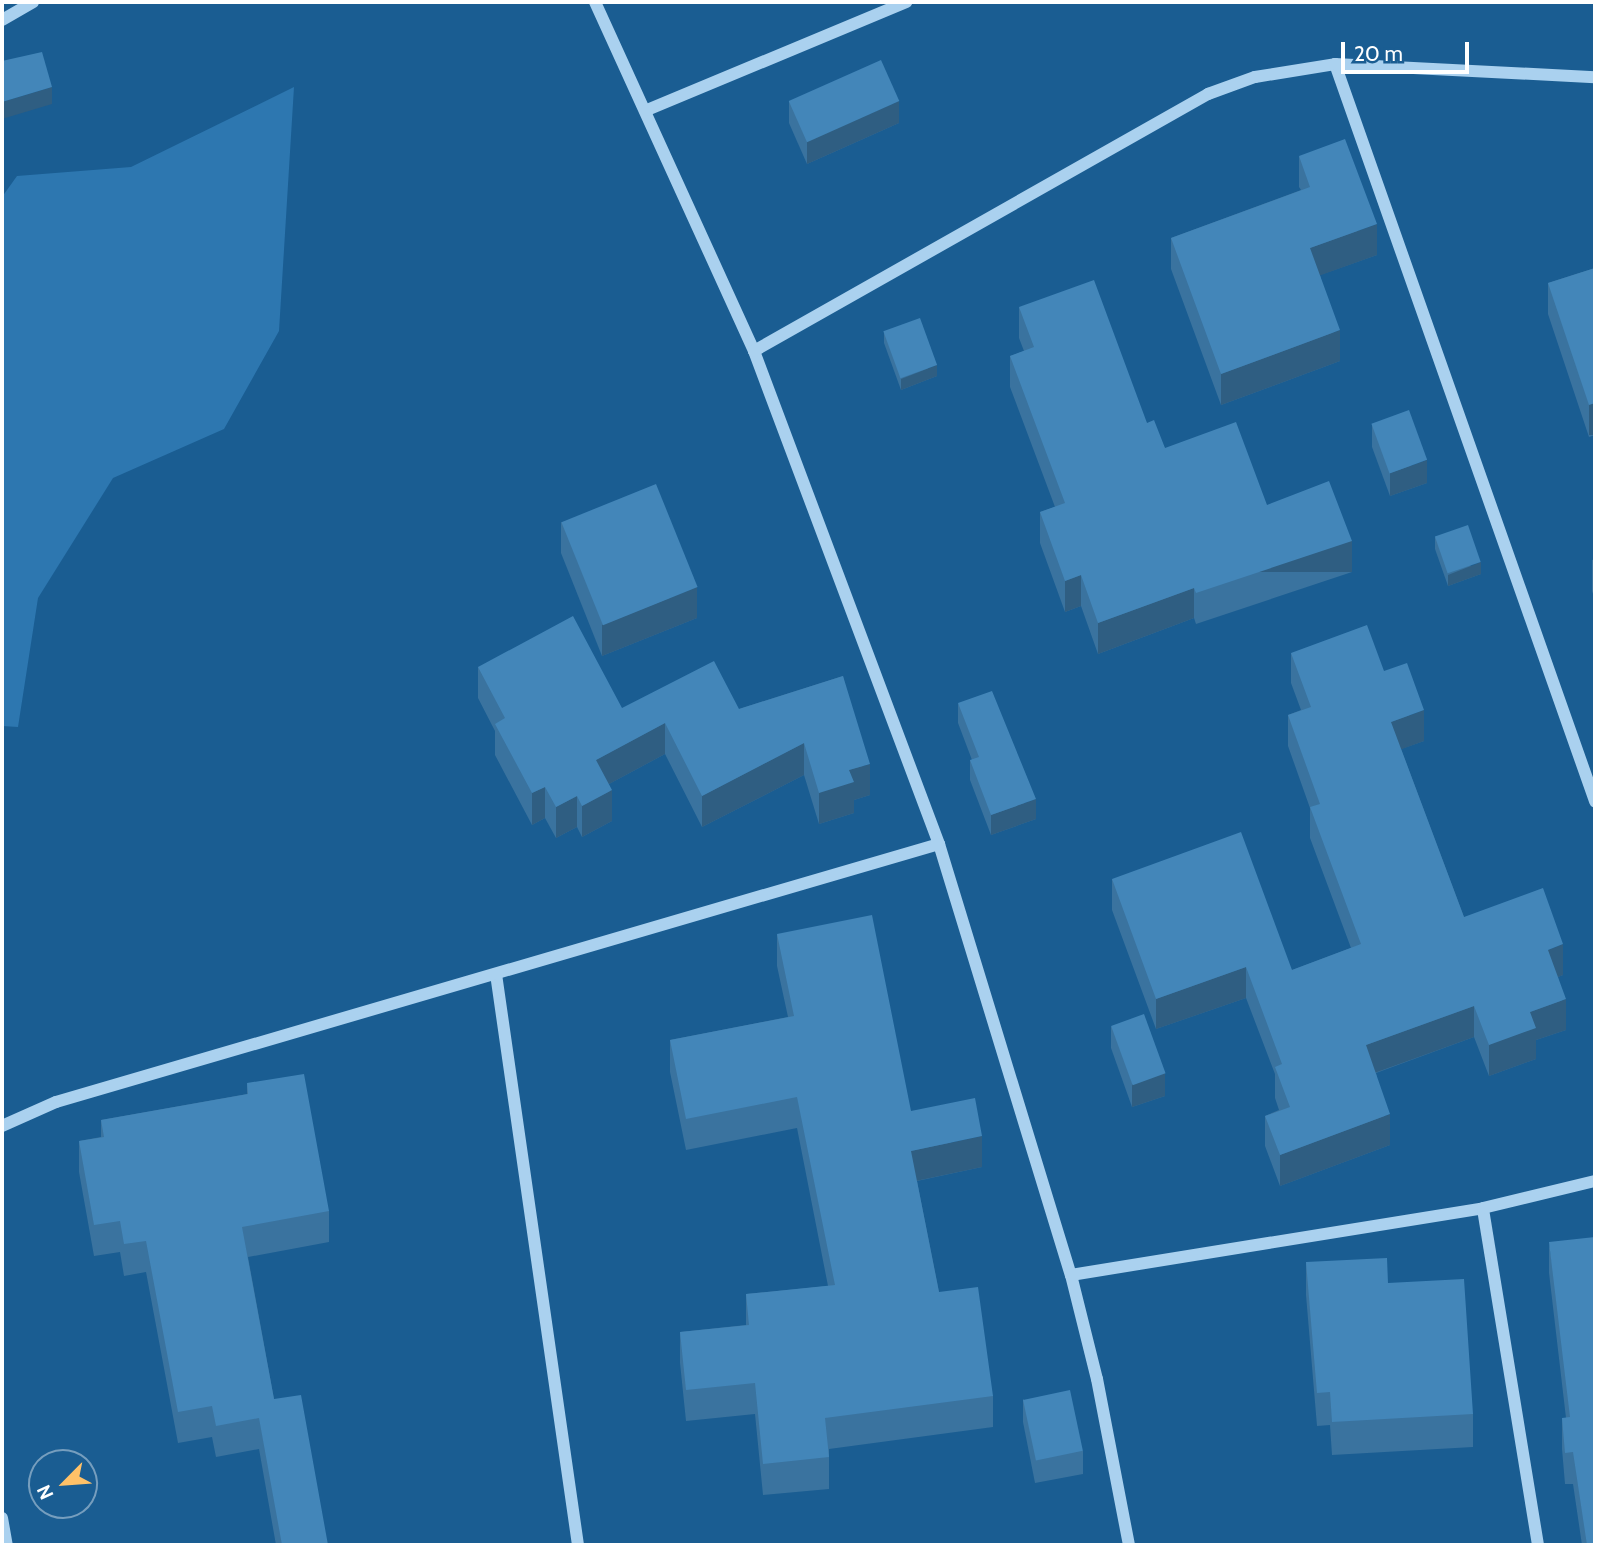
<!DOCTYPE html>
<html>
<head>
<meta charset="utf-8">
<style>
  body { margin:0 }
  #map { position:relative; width:1597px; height:1547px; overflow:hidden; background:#1a5d92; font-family:Cabin,sans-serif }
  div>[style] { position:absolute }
  .green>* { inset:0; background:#2d77b0 }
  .minor>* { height:12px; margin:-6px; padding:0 6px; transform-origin:6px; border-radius:6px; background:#aad1ef }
  .wall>* { inset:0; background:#3a739f }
  .shaded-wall>* { inset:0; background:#2f5e82; transform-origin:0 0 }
  .building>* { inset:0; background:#4386b9; transform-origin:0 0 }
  span { translate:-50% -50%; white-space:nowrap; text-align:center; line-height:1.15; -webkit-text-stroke:5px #1a5d92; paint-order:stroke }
  .frame { position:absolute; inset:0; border:4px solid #fff; pointer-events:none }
  .north { position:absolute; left:28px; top:1449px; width:70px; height:70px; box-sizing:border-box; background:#1a5d92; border:2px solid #769ebe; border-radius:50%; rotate:245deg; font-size:19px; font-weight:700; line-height:28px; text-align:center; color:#fff }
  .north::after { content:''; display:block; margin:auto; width:24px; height:32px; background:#ffc168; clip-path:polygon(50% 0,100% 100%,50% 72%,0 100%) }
  .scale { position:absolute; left:1341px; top:42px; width:128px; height:32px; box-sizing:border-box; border:4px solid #fff; border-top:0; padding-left:9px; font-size:21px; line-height:24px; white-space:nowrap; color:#fff; -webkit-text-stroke:5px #1a5d92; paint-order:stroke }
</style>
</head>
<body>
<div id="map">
  <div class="green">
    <div style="clip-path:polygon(294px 87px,279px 331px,224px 429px,113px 478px,38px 598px,18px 727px,2px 726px,2px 197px,17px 176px,131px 167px)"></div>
  </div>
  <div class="minor">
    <div style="left:595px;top:2px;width:384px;rotate:65.5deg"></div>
    <div style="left:754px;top:351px;width:527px;rotate:69.43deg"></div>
    <div style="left:939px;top:844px;width:451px;rotate:73deg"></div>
    <div style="left:1071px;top:1275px;width:107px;rotate:76deg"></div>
    <div style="left:1097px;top:1379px;width:169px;rotate:79.1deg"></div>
    <div style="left:2px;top:20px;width:36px;rotate:-30deg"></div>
    <div style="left:1335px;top:64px;width:782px;rotate:70.57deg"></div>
    <div style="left:647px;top:110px;width:281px;rotate:-22.6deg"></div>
    <div style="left:754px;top:351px;width:522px;rotate:-29.51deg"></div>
    <div style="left:1208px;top:94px;width:50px;rotate:-19.9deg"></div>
    <div style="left:1255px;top:77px;width:81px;rotate:-9.2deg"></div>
    <div style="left:1335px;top:64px;width:260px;rotate:2.9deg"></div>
    <div style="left:496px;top:974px;width:577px;rotate:81.83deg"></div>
    <div style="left:2px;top:1126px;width:59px;rotate:-24deg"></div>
    <div style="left:56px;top:1102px;width:920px;rotate:-16.29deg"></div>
    <div style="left:1071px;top:1275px;width:417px;rotate:-9.2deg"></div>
    <div style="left:2px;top:1518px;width:27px;rotate:80deg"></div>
    <div style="left:1538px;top:1545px;width:341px;rotate:-99.3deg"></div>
    <div style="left:1483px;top:1208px;width:115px;rotate:-13.6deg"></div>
  </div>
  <div class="wall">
    <div style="clip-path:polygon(789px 101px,899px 123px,807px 164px,789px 123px)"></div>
    <div style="clip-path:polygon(1299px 156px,1377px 255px,1320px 275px,1340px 361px,1221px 405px,1171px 269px,1171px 238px,1301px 190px,1299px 187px)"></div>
    <div style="clip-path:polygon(1595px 268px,1595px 435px,1589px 437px,1548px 314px,1548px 283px)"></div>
    <div style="clip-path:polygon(1019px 307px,1147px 423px,1165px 448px,1267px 505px,1352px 572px,1196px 624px,1194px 618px,1098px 654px,1081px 606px,1065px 612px,1040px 543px,1040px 512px,1055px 507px,1010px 387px,1010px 356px,1024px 351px,1019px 338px)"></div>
    <div style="clip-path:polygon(884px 332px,937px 376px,901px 390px,884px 343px)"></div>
    <div style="clip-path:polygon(1372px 424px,1427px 483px,1390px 496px,1372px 447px)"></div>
    <div style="clip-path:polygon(561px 522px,697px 618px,602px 656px,561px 553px)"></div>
    <div style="clip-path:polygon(1435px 537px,1481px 574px,1448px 586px,1435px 549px)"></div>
    <div style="clip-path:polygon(1595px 559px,1595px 600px,1592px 591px,1592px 560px)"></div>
    <div style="clip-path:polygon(1291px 653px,1384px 671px,1424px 741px,1401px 749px,1464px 917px,1563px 975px,1558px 977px,1566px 1030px,1536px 1040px,1536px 1059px,1489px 1076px,1474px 1037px,1376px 1073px,1390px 1145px,1280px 1186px,1265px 1146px,1265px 1116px,1279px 1110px,1275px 1098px,1275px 1074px,1246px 998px,1156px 1029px,1112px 910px,1112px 879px,1292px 970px,1351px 948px,1310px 838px,1310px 808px,1288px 746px,1288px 715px,1301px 710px,1291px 683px)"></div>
    <div style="clip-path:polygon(478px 667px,622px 708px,739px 709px,843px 676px,870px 795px,854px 800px,854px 813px,819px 824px,804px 775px,702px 827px,665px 754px,609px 784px,612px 821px,582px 837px,577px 827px,556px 838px,545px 818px,532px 825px,495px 755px,495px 731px,478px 698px)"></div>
    <div style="clip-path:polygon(958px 703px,1036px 819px,991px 835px,970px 780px,970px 760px,972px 760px,958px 723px)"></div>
    <div style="clip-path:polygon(777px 934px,911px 1111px,982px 1167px,917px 1181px,939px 1292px,993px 1396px,993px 1427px,829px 1449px,829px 1489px,763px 1495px,755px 1414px,686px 1421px,680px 1363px,680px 1332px,746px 1325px,746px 1294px,828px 1286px,797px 1128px,686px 1150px,670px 1072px,670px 1040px,788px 1017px,777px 966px)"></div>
    <div style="clip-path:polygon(1111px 1026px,1165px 1096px,1132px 1107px,1111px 1048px)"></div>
    <div style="clip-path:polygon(247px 1083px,329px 1211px,329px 1242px,248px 1257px,274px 1399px,328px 1545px,276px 1545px,259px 1449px,216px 1457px,212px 1437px,178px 1443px,146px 1272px,124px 1276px,120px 1252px,94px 1256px,79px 1172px,79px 1141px,101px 1137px,101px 1120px,247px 1094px)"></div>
    <div style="clip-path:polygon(1549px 1242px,1595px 1545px,1582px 1545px,1573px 1484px,1565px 1484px,1562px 1449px,1562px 1418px,1566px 1418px,1549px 1273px)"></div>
    <div style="clip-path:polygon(1306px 1262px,1388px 1283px,1473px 1414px,1473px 1447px,1332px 1455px,1330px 1425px,1317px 1426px,1306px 1295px)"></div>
    <div style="clip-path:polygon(1023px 1399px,1083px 1451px,1083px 1474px,1035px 1483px,1023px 1422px)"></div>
  </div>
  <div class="shaded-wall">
    <div style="clip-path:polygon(52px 87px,52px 104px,2px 119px,2px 102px)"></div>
    <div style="clip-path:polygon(899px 101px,899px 123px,807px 164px,807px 141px)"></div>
    <div style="clip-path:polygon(1377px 224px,1377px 255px,1310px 279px,1310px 248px)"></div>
    <div style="clip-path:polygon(1340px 330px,1340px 361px,1221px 405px,1221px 374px)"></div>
    <div style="clip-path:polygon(937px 365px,937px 376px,901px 390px,901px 379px)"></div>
    <div style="left:1595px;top:403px;width:32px;height:6px;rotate:90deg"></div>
    <div style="clip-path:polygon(1427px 460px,1427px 483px,1390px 496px,1390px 473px)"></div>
    <div style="left:1352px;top:541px;width:31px;height:164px;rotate:90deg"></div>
    <div style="clip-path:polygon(1481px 562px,1481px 574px,1448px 586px,1448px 575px)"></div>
    <div style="clip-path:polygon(1081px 575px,1081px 606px,1065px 612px,1065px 581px)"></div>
    <div style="clip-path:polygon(697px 587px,697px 618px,602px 656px,602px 625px)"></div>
    <div style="clip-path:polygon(1194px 588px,1194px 618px,1098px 654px,1098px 623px)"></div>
    <div style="clip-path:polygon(1424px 710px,1424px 741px,1391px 753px,1391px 722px)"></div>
    <div style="clip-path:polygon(665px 723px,665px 754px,596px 791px,596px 760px)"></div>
    <div style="clip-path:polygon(804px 743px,804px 775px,702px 827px,702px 796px)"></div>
    <div style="clip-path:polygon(870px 764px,870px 795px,854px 800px,854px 813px,819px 824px,819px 793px,849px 770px)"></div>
    <div style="clip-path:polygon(545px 787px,545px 818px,532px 825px,532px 793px)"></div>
    <div style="clip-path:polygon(612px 790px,612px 821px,582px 837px,582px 806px)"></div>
    <div style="clip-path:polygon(577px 796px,577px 827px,556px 838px,556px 807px)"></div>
    <div style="clip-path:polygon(1036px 799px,1036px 819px,991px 835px,991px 815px)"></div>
    <div style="clip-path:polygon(1563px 944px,1563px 975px,1548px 981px,1548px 950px)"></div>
    <div style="clip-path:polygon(1246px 967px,1246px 998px,1156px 1029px,1156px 999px)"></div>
    <div style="clip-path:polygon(1566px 999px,1566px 1030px,1536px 1040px,1536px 1059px,1489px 1076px,1489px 1045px,1530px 1012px)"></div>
    <div style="clip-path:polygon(1474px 1006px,1474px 1037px,1366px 1076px,1366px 1045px)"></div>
    <div style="clip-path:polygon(1165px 1073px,1165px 1096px,1132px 1107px,1132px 1084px)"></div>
    <div style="clip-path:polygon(1390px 1114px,1390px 1145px,1280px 1186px,1280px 1155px)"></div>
    <div style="clip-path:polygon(982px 1136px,982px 1167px,911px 1182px,911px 1151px)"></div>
  </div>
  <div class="building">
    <div style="clip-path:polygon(42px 52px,52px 87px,2px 102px,2px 61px)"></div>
    <div style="left:881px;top:60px;width:45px;height:101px;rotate:66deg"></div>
    <div style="clip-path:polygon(1345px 139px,1377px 224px,1310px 248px,1340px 330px,1221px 374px,1171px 238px,1310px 187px,1299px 156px)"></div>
    <div style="clip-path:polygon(1595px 268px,1595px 403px,1589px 405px,1548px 283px)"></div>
    <div style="clip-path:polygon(1094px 280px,1147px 423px,1154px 420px,1165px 448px,1236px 422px,1267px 505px,1329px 481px,1352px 541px,1196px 593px,1194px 588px,1098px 623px,1081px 575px,1065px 581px,1040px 512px,1065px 503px,1010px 356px,1034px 347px,1019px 307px)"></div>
    <div style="left:920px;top:318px;width:50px;height:39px;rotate:70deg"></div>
    <div style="left:1409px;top:410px;width:53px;height:40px;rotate:70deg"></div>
    <div style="left:656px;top:484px;width:111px;height:102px;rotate:68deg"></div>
    <div style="left:1468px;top:525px;width:39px;height:35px;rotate:71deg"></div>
    <div style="clip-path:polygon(573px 616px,622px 708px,714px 661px,739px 709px,843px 676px,870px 764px,849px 770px,854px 782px,819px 793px,804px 743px,702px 796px,665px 723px,596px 760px,612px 790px,582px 806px,577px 796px,556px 807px,545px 787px,532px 793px,495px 724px,505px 718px,478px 667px)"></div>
    <div style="clip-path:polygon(1367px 625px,1384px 671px,1407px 663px,1424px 710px,1391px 722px,1464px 917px,1543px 888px,1563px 944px,1548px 950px,1566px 999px,1530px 1012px,1536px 1028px,1489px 1045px,1474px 1006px,1366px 1045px,1390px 1114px,1280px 1155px,1265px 1116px,1290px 1107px,1275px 1067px,1282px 1064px,1246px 967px,1156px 999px,1112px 879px,1241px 832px,1292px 970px,1361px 944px,1310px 807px,1320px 804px,1288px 715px,1311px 707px,1291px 653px)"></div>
    <div style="clip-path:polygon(992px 691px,1036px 799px,991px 815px,970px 760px,979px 757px,958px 703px)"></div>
    <div style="clip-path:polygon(872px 915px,911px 1111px,975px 1098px,982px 1136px,911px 1151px,939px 1292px,978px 1287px,993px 1396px,825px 1418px,829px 1457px,763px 1464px,755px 1383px,686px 1390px,680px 1332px,749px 1325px,746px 1294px,835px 1285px,797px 1097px,686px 1119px,670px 1040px,794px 1016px,777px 934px)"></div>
    <div style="left:1144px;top:1014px;width:63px;height:35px;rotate:70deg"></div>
    <div style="clip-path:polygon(304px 1074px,329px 1211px,242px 1227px,274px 1399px,301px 1395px,328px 1545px,282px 1545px,259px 1418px,216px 1426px,212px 1406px,178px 1412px,146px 1241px,124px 1244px,120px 1221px,94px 1225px,79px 1141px,104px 1137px,101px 1120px,248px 1094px,247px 1083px)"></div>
    <div style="clip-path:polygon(1595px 1237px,1595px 1545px,1587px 1545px,1573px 1452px,1565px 1453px,1562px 1418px,1570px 1417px,1549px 1242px)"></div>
    <div style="clip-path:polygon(1387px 1258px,1388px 1283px,1464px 1279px,1473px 1414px,1332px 1422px,1330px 1392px,1317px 1393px,1306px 1262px)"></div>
    <div style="left:1070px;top:1390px;width:62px;height:48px;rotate:78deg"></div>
  </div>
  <div class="frame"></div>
  <div class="north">N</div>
  <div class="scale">20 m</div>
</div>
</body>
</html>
